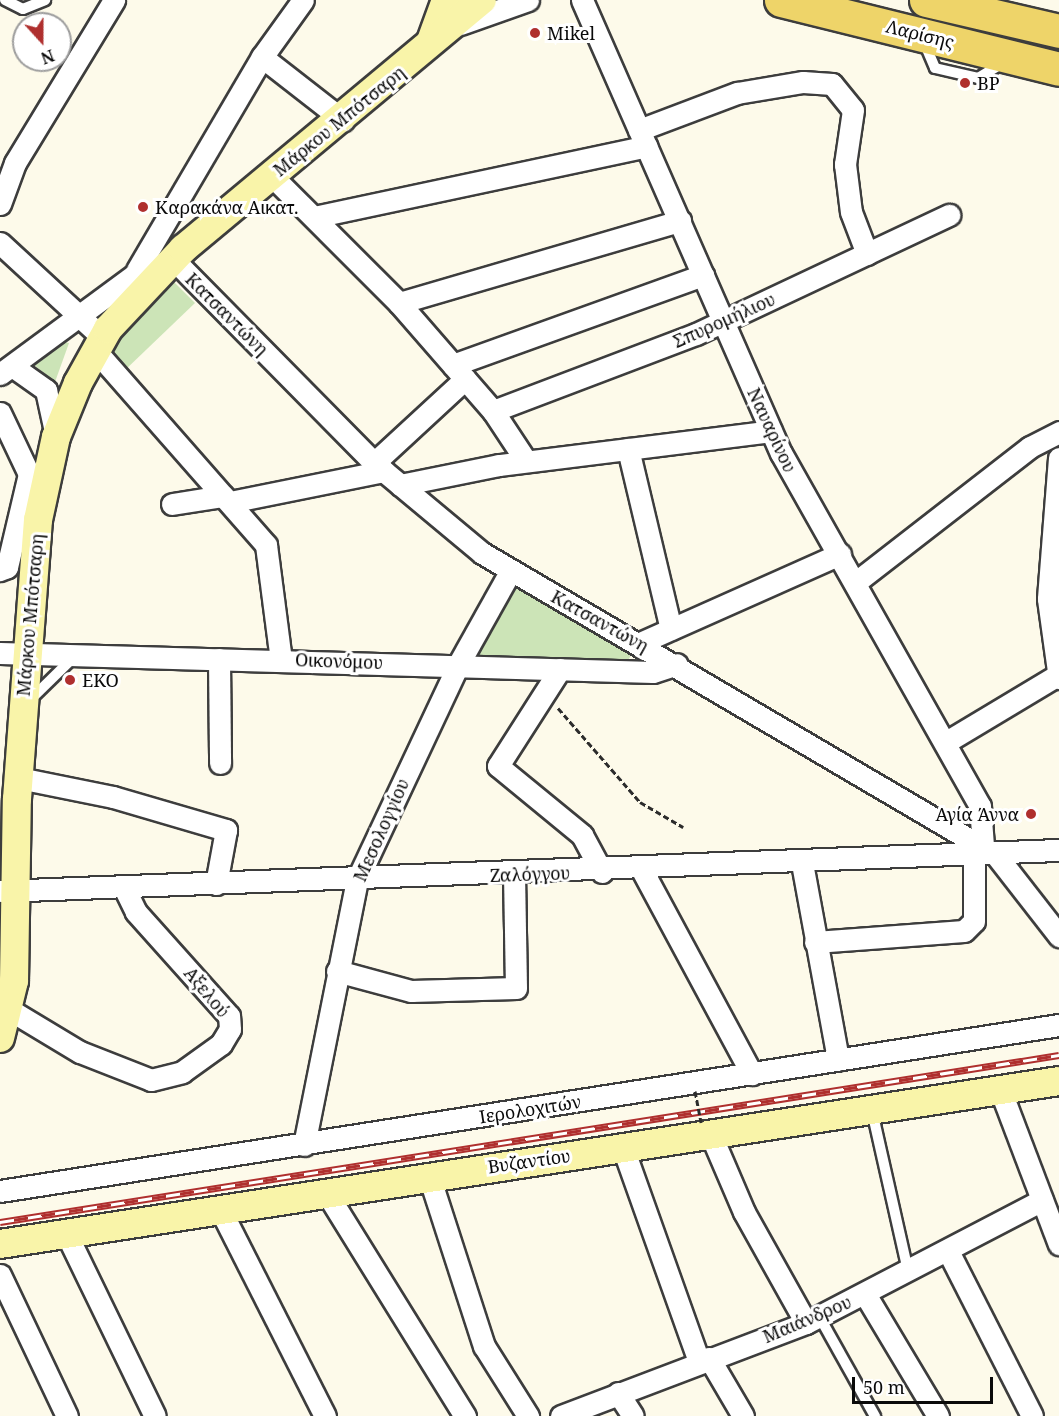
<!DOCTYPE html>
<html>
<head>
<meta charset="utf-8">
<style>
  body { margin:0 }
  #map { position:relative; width:1059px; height:1416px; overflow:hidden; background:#fdfaea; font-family:"Noto Serif",serif }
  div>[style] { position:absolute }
  .green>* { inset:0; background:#cce4b7 }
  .path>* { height:3px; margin-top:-1.5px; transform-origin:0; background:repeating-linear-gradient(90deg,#2c2c2c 0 6px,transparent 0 9px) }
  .roads { filter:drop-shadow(2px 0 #3d3d3d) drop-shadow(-2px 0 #3d3d3d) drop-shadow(0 2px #3d3d3d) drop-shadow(0 -2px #3d3d3d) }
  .lane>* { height:10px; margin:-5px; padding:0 5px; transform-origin:5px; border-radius:5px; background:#fff }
  .street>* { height:21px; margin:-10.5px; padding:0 10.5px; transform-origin:10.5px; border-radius:10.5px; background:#fff }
  .secondary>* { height:28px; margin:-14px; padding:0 14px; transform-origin:14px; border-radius:14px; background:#f9f4a9 }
  .primary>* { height:33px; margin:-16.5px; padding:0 16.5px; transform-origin:16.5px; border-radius:16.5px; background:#eed469 }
  .rail>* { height:7px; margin-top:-3.5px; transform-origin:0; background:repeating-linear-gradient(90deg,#fff 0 14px,#af2f2e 0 28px); box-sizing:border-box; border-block:2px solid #af2f2e }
  .path-bridge>* { height:3px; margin-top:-1.5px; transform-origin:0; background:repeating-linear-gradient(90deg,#2c2c2c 0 6px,transparent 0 9px) }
  .dots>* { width:16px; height:16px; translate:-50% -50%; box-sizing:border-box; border:3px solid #fff; border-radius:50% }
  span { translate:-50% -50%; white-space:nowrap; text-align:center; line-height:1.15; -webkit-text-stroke:6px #fff; paint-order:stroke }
  .poi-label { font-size:18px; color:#0a0a0a }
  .left { translate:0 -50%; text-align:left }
  .right { translate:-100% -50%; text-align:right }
  .street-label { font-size:18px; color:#0a0a0a }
  .north { position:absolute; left:12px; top:12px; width:60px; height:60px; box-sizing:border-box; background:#fff; border:2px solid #9d9d9d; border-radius:50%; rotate:159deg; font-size:16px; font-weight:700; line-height:24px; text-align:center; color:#0a0a0a }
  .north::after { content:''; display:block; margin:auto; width:21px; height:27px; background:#af2f2e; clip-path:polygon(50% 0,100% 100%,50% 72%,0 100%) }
  .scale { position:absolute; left:852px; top:1377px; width:141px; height:27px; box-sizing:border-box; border:3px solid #0a0a0a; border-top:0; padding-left:8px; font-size:18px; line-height:21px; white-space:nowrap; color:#0a0a0a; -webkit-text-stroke:4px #fff; paint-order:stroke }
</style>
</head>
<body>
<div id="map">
  <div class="green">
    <div style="clip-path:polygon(174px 282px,195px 303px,123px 372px,107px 353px)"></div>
    <div style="clip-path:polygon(65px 342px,69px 343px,55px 382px,34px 365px)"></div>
    <div style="clip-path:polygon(512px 585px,633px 652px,627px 662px,474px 655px)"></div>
  </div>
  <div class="path">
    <div style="left:558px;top:708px;width:125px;rotate:48.9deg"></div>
    <div style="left:640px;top:802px;width:50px;rotate:30.2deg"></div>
  </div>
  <div class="roads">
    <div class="lane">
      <div style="left:5px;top:0;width:20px;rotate:27deg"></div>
      <div style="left:23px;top:9px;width:24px;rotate:-22deg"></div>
      <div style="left:924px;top:42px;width:28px;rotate:67deg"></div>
      <div style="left:935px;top:68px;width:44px;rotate:13.1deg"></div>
      <div style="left:978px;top:78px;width:29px;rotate:-31deg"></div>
      <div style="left:29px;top:701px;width:63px;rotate:-44.4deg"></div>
      <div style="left:872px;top:1111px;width:164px;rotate:77.3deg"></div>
      <div style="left:819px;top:1316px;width:115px;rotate:60.8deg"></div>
    </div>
    <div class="street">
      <div style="left:582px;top:0;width:495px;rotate:66.3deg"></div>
      <div style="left:781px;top:453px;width:405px;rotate:60.6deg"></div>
      <div style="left:980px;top:806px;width:40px;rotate:85.7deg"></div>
      <div style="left:460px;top:24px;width:72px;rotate:-19.4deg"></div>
      <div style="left:262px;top:57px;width:103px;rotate:37.9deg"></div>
      <div style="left:639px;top:130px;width:105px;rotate:-20.7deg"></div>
      <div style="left:737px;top:93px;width:67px;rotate:-9.5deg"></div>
      <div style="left:803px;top:82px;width:29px;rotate:4deg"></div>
      <div style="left:832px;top:84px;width:33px;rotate:51deg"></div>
      <div style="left:853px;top:110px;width:55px;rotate:98.4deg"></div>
      <div style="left:845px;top:164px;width:48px;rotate:82.9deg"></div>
      <div style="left:851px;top:212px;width:45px;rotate:69.1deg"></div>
      <div style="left:272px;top:176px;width:180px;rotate:45deg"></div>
      <div style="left:399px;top:303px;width:143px;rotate:49deg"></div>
      <div style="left:493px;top:411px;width:60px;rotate:56.6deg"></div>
      <div style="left:0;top:204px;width:44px;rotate:-69.9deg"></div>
      <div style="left:15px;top:163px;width:191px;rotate:-58.7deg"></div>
      <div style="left:314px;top:217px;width:340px;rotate:-12deg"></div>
      <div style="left:0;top:243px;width:139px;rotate:42.7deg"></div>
      <div style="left:173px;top:259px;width:286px;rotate:45.4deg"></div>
      <div style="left:374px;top:463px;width:141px;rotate:39.8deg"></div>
      <div style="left:482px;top:553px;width:596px;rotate:30.44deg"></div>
      <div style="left:996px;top:855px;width:103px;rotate:52.1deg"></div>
      <div style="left:137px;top:270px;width:247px;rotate:-59.6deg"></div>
      <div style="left:262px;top:57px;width:70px;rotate:-54.3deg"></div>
      <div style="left:399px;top:303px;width:293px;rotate:-16.3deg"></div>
      <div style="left:94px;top:349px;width:261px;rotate:48.7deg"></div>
      <div style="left:266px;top:545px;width:116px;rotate:82.6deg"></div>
      <div style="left:453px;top:365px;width:266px;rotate:-19.8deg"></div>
      <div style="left:12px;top:366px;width:42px;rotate:35.2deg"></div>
      <div style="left:46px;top:390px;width:47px;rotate:77.7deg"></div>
      <div style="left:0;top:374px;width:185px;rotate:-36.4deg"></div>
      <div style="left:493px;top:411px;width:217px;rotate:-20.8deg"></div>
      <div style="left:696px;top:334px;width:280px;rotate:-25.2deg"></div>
      <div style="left:0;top:413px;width:68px;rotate:64.6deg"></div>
      <div style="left:29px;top:474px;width:96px;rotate:103.3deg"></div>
      <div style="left:7px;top:567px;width:8px;rotate:157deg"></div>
      <div style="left:628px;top:449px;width:185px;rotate:76.6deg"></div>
      <div style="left:1059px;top:458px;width:141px;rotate:94.5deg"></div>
      <div style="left:1048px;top:599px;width:80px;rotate:82.1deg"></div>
      <div style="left:374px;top:463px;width:124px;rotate:-42.7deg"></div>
      <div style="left:400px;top:485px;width:101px;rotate:-11.4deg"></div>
      <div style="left:499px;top:465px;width:274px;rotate:-7.1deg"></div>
      <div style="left:230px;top:502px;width:157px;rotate:-11.4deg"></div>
      <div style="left:172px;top:504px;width:52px;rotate:-8.9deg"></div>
      <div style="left:856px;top:582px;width:220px;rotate:-37.8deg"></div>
      <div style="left:1030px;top:447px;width:33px;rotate:-27deg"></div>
      <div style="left:640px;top:643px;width:219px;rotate:-24deg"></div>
      <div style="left:0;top:653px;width:653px;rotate:1.67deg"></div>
      <div style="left:653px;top:672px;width:25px;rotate:-18deg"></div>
      <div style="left:219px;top:659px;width:104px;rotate:89.4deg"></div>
      <div style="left:560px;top:669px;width:115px;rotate:122.6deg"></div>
      <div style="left:498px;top:766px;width:109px;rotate:39.4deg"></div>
      <div style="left:582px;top:835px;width:42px;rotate:61.6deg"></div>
      <div style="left:946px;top:742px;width:131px;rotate:-30.9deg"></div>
      <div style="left:19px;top:778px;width:96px;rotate:11.4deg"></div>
      <div style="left:113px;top:797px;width:118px;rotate:16.3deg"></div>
      <div style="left:226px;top:830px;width:55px;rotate:100.5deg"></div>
      <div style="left:802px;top:863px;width:200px;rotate:79.6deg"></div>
      <div style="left:642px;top:870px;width:232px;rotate:61.7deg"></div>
      <div style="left:0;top:891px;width:1060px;rotate:-2.22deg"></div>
      <div style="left:815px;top:942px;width:149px;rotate:-4.2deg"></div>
      <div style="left:964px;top:931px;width:14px;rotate:-45deg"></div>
      <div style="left:974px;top:921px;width:65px;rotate:-90deg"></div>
      <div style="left:337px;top:971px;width:77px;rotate:15.1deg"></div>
      <div style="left:411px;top:991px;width:105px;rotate:-1.6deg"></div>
      <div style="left:516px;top:988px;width:114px;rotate:-91deg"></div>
      <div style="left:0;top:1004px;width:93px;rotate:31deg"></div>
      <div style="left:80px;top:1052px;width:76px;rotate:21.5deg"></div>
      <div style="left:151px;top:1080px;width:32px;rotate:-14deg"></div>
      <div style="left:182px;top:1072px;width:48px;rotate:-35.7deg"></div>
      <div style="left:221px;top:1044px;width:17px;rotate:-59deg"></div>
      <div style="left:230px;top:1029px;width:13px;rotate:-94deg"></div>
      <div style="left:229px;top:1016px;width:140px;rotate:-131.8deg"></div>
      <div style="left:136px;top:912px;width:28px;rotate:-116deg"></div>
      <div style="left:1000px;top:1089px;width:166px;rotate:69.2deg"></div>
      <div style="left:711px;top:1135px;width:84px;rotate:66.8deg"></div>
      <div style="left:744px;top:1212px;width:127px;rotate:60.8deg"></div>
      <div style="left:304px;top:1145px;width:270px;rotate:-78.7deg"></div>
      <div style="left:357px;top:880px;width:238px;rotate:-64.8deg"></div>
      <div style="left:458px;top:665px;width:107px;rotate:-60.8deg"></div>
      <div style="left:623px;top:1148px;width:226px;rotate:70.4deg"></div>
      <div style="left:429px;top:1176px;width:179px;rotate:72.1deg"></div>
      <div style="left:484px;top:1346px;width:83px;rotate:57.8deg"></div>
      <div style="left:0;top:1191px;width:1072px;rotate:-8.91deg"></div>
      <div style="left:326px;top:1192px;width:264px;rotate:58.2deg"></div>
      <div style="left:220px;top:1209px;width:232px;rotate:63.1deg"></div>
      <div style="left:66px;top:1233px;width:203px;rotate:64.1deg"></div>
      <div style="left:948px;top:1251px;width:185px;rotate:63deg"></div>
      <div style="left:0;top:1275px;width:156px;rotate:64.6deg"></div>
      <div style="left:865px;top:1294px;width:142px;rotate:59.1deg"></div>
      <div style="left:709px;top:1358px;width:67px;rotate:59.6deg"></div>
      <div style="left:618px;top:1393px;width:27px;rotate:57deg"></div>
      <div style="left:561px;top:1416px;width:262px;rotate:-20.8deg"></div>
      <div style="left:806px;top:1323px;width:266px;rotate:-27.5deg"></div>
    </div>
    <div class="secondary">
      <div style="left:431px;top:41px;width:44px;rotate:-69.9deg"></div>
      <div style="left:0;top:1038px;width:59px;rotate:-76.2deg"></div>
      <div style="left:14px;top:981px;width:182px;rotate:-89.1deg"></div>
      <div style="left:17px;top:799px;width:280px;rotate:-85.7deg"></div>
      <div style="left:38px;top:520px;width:85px;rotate:-77.8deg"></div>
      <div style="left:56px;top:437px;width:58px;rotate:-67.8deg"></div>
      <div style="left:78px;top:383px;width:62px;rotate:-60.9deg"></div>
      <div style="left:108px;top:329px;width:110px;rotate:-46.8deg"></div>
      <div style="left:183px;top:249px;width:389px;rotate:-39.8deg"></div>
      <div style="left:0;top:1244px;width:1071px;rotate:-8.75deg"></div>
    </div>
    <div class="primary">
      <div style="left:781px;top:0;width:286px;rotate:13.9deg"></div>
      <div style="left:926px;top:0;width:137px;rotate:13.1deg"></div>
    </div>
  </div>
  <div class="rail">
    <div style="left:0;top:1222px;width:1072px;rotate:-8.96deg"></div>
  </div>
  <div class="path-bridge">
    <div style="left:695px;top:1091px;width:32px;rotate:79deg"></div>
  </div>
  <div class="dots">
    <div style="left:535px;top:33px;background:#af2f2e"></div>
    <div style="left:965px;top:83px;background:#af2f2e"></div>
    <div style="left:143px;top:207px;background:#af2f2e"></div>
    <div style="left:70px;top:680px;background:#af2f2e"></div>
    <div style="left:1031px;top:814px;background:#af2f2e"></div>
  </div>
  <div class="poi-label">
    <span class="left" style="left:547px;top:33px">Mikel</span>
    <span class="left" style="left:977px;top:83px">BP</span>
    <span class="left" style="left:155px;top:207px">Καρακάνα Αικατ.</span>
    <span class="left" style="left:82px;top:680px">EKO</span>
    <span class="right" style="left:1019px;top:814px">Αγία Άννα</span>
  </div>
  <div class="street-label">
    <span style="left:920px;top:34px;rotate:14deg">Λαρίσης</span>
    <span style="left:339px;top:121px;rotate:-39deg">Μάρκου Μπότσαρη</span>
    <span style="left:227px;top:314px;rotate:45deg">Κατσαντώνη</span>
    <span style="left:724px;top:320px;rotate:-24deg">Σπυρομήλιου</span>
    <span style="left:772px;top:430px;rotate:65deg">Ναυαρίνου</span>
    <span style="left:30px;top:615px;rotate:-85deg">Μάρκου Μπότσαρη</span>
    <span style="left:600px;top:621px;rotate:29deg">Κατσαντώνη</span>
    <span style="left:339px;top:661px;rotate:2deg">Οικονόμου</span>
    <span style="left:381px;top:830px;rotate:-66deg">Μεσολογγίου</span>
    <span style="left:530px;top:874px;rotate:-2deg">Ζαλόγγου</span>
    <span style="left:207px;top:992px;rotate:50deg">Αξελού</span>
    <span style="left:530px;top:1109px;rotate:-9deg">Ιερολοχιτών</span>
    <span style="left:529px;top:1161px;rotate:-8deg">Βυζαντίου</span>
    <span style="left:807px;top:1319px;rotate:-23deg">Μαιάνδρου</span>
  </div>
  <div class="north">N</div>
  <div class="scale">50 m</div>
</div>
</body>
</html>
